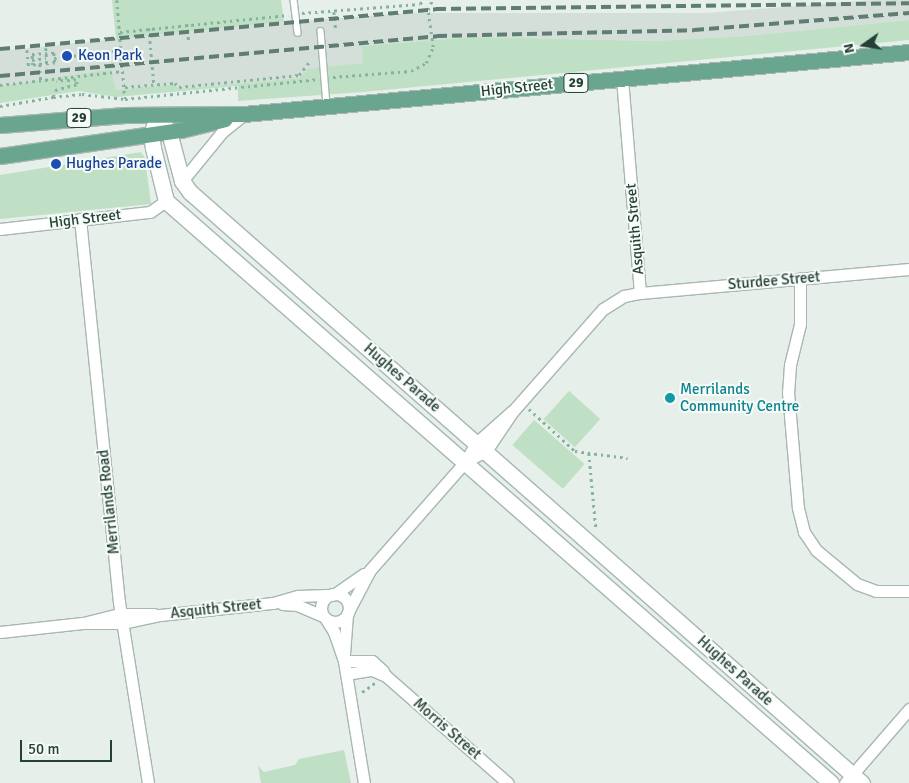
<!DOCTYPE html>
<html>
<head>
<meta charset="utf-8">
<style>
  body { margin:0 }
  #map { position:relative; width:909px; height:783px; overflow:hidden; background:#e6efea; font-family:Signika,sans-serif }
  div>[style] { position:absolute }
  .built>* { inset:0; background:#d4dfd9 }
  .green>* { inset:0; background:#bfe0c4; transform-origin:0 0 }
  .path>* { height:2.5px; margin-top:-1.25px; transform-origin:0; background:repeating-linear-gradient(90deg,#86b3a0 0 2.5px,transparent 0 6.5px) }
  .roads { filter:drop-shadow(1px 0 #a8b7b1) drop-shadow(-1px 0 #a8b7b1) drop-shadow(0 1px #a8b7b1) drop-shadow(0 -1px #a8b7b1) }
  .lane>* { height:5.5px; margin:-2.75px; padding:0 2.75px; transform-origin:2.75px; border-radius:2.75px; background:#fff }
  .street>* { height:11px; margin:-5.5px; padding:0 5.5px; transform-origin:5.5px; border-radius:5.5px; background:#fff }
  .street>.ring { margin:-5.5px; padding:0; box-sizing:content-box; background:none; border:11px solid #fff; border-radius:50% }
  .secondary>* { height:15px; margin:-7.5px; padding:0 7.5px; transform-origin:7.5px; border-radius:7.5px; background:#fff }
  .primary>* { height:15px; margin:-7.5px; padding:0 7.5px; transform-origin:7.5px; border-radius:7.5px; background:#6aa590 }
  .rail>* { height:4px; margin-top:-2px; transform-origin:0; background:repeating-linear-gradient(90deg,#5f7d72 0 10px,transparent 0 15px) }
  .path-bridge>* { height:2.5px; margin-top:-1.25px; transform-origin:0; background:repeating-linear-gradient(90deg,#86b3a0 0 2.5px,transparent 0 6.5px) }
  .dots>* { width:14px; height:14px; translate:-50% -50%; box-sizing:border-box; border:2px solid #f7fbf8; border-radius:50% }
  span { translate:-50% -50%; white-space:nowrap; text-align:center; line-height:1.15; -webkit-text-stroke:4px #f7fbf8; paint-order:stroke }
  .shield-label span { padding:1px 4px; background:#f7fbf8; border:1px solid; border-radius:4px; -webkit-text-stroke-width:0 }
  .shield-label { font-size:14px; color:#244137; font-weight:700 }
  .transit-label { font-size:15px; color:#164399 }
  .left { translate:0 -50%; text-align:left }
  .street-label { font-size:15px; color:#244137 }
  .culture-label { font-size:15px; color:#0d838f }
  .north { position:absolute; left:839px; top:20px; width:50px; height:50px; -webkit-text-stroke:4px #f7fbf8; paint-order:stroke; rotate:257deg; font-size:14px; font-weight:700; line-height:20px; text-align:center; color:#244137 }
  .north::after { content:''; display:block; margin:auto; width:18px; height:22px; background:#244137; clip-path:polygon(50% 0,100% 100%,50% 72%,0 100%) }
  .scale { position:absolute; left:20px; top:740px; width:92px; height:22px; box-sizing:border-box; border:2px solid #244137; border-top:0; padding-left:6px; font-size:15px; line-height:18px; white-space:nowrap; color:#244137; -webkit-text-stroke:4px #f7fbf8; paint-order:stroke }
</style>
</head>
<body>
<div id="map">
  <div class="built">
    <div style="clip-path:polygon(873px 0,909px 0,909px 20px,746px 36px,653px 41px,471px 37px,363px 46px,363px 64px,309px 69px,301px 78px,179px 89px,173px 84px,116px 90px,111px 69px,0 86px,0 51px,252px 25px,406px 13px,706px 13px)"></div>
  </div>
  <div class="green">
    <div style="clip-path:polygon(112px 0,281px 0,284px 22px,116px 39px)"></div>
    <div style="clip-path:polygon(909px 20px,909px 40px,363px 92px,238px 101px,238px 86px,116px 97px,79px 91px,0 103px,0 86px,111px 69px,116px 90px,174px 84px,179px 89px,300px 78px,308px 69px,363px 63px,362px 46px,471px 37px,653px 41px,746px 36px)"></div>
    <div style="clip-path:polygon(141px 152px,145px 158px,151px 204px,0 219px,0 175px)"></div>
    <div style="left:569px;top:391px;width:42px;height:38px;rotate:42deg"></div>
    <div style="left:534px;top:420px;width:67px;height:33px;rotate:41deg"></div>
    <div style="clip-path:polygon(344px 750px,351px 783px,261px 783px,258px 766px,264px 772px,295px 765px,299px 759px)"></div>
  </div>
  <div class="path">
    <div style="left:117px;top:0;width:99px;rotate:85.4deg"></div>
    <div style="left:334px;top:12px;width:18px;rotate:84deg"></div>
    <div style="left:302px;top:13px;width:118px;rotate:-4.4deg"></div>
    <div style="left:420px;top:4px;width:5px;rotate:-53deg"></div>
    <div style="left:187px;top:24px;width:19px;rotate:84deg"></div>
    <div style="left:149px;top:28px;width:56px;rotate:84.9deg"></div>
    <div style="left:120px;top:32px;width:169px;rotate:-5.8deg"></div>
    <div style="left:27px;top:50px;width:20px;rotate:84deg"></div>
    <div style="left:54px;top:53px;width:10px;rotate:84deg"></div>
    <div style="left:55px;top:63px;width:23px;rotate:175deg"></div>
    <div style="left:32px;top:65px;width:11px;rotate:-90deg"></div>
    <div style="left:32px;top:54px;width:22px;rotate:-3deg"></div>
    <div style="left:54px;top:58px;width:68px;rotate:-6.7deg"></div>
    <div style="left:32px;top:60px;width:14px;rotate:-8deg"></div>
    <div style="left:40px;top:64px;width:17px;rotate:87deg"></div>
    <div style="left:333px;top:77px;width:78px;rotate:-4.4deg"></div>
    <div style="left:411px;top:71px;width:17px;rotate:-28deg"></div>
    <div style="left:426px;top:63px;width:17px;rotate:-66deg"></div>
    <div style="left:433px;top:47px;width:37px;rotate:-98deg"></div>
    <div style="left:428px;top:10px;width:11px;rotate:-68deg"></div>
    <div style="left:0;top:85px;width:124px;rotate:-6.5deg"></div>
    <div style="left:125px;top:87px;width:50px;rotate:-4.6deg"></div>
    <div style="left:175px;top:83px;width:6px;rotate:45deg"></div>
    <div style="left:179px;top:87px;width:121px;rotate:-5.7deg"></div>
    <div style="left:299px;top:75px;width:18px;rotate:-52deg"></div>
    <div style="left:53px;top:97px;width:7px;rotate:-74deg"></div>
    <div style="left:55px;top:90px;width:23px;rotate:-15deg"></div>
    <div style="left:77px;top:84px;width:4px;rotate:-104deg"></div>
    <div style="left:76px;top:80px;width:20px;rotate:177deg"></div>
    <div style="left:0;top:106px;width:54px;rotate:-9.6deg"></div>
    <div style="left:53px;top:97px;width:29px;rotate:-6deg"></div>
    <div style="left:82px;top:94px;width:43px;rotate:6.6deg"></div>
    <div style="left:125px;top:99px;width:193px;rotate:-5.9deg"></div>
    <div style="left:529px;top:409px;width:62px;rotate:42.4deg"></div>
    <div style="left:575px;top:451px;width:53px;rotate:7.5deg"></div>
    <div style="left:589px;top:453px;width:76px;rotate:84.7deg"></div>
    <div style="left:362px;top:692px;width:16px;rotate:-35deg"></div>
  </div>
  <div class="roads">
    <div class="lane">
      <div style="left:294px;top:0;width:33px;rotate:83deg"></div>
      <div style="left:321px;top:31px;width:74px;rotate:85.4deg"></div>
    </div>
    <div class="street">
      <div style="left:182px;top:181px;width:63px;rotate:-50.8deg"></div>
      <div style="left:222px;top:132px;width:28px;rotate:-39deg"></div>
      <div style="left:80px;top:219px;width:385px;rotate:84.2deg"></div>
      <div style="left:119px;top:602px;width:183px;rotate:80.9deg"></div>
      <div style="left:0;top:229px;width:151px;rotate:-6.5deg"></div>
      <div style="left:150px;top:212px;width:19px;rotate:-35deg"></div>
      <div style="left:800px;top:279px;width:45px;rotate:90deg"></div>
      <div style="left:800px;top:324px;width:42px;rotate:103.7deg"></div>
      <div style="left:790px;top:365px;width:27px;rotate:94deg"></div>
      <div style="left:788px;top:392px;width:116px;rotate:85.1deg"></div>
      <div style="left:798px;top:508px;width:25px;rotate:76deg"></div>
      <div style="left:804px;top:532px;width:22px;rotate:56deg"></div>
      <div style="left:816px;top:550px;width:53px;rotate:39.7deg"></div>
      <div style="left:857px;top:584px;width:20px;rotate:20deg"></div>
      <div style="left:876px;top:591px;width:33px"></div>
      <div style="left:640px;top:293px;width:270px;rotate:-5.1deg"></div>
      <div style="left:465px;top:462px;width:24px;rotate:-28deg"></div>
      <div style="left:486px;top:451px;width:48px;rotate:-56deg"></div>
      <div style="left:513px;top:411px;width:136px;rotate:-48.6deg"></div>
      <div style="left:603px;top:309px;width:25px;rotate:-32deg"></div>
      <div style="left:624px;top:296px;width:16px;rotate:-11deg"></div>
      <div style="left:640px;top:293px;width:216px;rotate:-94.8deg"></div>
      <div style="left:335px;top:594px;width:35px;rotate:-35deg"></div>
      <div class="ring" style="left:321px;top:594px;width:17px;height:17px"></div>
      <div style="left:282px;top:604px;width:15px;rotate:4deg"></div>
      <div style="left:297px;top:605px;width:28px;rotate:23deg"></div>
      <div style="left:348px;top:612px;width:47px;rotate:-62.4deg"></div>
      <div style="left:370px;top:570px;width:144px;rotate:-48.7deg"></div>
      <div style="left:465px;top:462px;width:22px;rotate:-60deg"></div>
      <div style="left:476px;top:443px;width:47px;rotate:-41.5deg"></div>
      <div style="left:326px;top:619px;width:15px;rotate:58deg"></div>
      <div style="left:334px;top:632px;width:31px;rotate:71deg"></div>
      <div style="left:344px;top:661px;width:124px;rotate:80.7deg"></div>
      <div style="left:83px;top:623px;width:39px"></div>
      <div style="left:122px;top:623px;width:39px;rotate:-12deg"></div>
      <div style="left:160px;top:615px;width:114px;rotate:-6.1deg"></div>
      <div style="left:273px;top:603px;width:26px;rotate:-16deg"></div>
      <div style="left:298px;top:596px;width:35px;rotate:-2deg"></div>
      <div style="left:0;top:632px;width:83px;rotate:-6.2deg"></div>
      <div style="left:83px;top:623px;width:38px;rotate:-14deg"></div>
      <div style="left:120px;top:614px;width:34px"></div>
      <div style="left:344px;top:654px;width:40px;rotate:-85.7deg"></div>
      <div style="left:344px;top:661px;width:28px"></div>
      <div style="left:372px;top:661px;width:15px;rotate:42deg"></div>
      <div style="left:346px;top:674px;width:26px;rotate:-9deg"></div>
      <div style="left:372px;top:670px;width:15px;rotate:23deg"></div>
      <div style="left:386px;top:676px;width:162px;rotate:41.3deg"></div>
      <div style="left:845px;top:783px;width:98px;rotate:-49.1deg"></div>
    </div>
    <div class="secondary">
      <div style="left:158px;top:115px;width:20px;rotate:57deg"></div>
      <div style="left:169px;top:132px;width:51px;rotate:75.1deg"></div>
      <div style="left:182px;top:181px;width:14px;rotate:54deg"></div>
      <div style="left:190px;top:192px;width:895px;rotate:41.33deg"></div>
      <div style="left:155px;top:123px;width:12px;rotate:110deg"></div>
      <div style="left:151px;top:134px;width:14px;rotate:82deg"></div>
      <div style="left:153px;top:148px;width:55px;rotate:76.2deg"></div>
      <div style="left:166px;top:201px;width:884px;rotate:41.19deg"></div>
    </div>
    <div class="primary">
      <div style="left:0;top:125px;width:125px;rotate:-4.6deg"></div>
      <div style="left:125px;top:115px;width:119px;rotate:-0.5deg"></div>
      <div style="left:244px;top:114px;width:668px;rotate:-5.33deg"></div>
      <div style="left:0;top:156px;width:183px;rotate:-8.2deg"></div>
      <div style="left:181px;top:130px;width:45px;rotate:-14deg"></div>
    </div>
  </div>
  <div class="rail">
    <div style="left:0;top:49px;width:438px;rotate:-5.2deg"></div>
    <div style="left:436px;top:9px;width:473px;rotate:-0.7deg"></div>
    <div style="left:0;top:76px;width:439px;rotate:-5.2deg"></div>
    <div style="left:437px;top:36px;width:257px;rotate:-1.3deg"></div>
    <div style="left:694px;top:30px;width:216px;rotate:-4.5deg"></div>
  </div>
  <div class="path-bridge">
    <div style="left:46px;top:48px;width:20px;rotate:87deg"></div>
  </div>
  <div class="dots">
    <div style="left:67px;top:56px;background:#1a4fb4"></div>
    <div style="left:56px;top:164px;background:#1a4fb4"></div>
    <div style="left:670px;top:398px;background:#0f9aa8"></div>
  </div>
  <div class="shield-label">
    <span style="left:576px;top:83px">29</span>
    <span style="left:79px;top:118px">29</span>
  </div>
  <div class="transit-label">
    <span class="left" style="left:78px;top:56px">Keon Park</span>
    <span class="left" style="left:66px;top:164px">Hughes Parade</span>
  </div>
  <div class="street-label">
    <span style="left:517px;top:88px;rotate:-6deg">High Street</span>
    <span style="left:85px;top:219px;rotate:-7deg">High Street</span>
    <span style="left:635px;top:229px;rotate:-95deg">Asquith Street</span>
    <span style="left:774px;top:281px;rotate:-5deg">Sturdee Street</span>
    <span style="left:402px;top:378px;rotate:41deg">Hughes Parade</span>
    <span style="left:109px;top:502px;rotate:-96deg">Merrilands Road</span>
    <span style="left:216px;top:609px;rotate:-6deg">Asquith Street</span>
    <span style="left:735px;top:671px;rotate:42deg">Hughes Parade</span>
    <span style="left:447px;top:729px;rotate:41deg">Morris Street</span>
  </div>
  <div class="culture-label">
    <span class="left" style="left:680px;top:398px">Merrilands<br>Community Centre</span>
  </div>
  <div class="north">N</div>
  <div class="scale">50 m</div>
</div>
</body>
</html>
